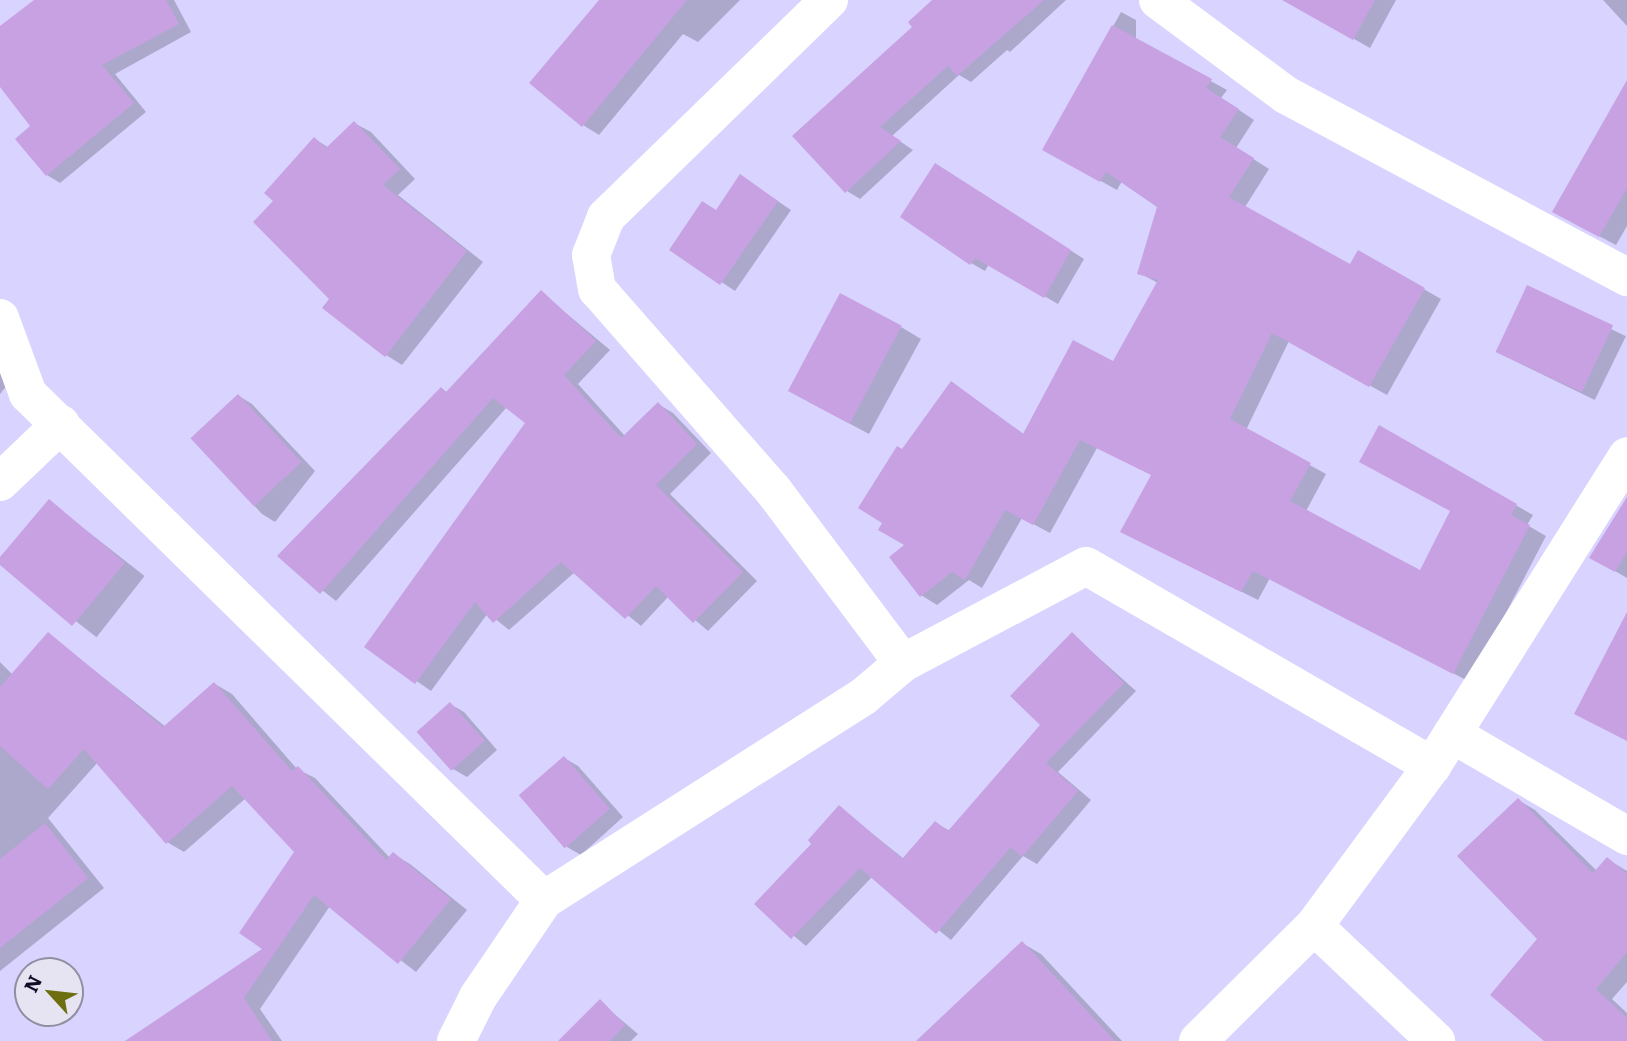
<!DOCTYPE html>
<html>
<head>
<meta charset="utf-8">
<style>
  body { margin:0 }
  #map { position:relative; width:1627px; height:1041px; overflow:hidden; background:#d8d3ff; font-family:Literata,serif }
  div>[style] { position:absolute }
  .shadow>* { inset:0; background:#0003; transform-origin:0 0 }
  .building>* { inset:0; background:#c8a1e3; transform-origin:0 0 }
  .minor>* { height:38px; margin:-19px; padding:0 19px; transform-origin:19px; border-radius:19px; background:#fff }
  span { translate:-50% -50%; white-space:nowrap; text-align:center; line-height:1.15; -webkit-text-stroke:6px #e6e4f3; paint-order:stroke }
  .north { position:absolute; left:14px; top:957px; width:70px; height:70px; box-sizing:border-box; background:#e6e4f3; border:2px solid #918ea1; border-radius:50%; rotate:297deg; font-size:19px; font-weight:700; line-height:28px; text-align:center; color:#110c25 }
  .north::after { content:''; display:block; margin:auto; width:24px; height:32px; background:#6c6e10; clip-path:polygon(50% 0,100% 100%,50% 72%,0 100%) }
</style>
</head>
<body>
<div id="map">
  <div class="shadow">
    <div style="clip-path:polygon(37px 0,174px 0,191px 32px,115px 74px,146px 112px,60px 183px,47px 175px,32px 126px,0 84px,0 28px)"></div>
    <div style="clip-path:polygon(608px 0,740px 0,698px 42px,683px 34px,599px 135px,583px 125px)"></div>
    <div style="clip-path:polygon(935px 0,1066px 0,1010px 52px,1007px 50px,971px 82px,959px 75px,892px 136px,913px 150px,860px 199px,847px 191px,914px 27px)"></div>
    <div style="clip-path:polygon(1300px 0,1396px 0,1370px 48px,1296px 6px)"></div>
    <div style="clip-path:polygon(1603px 0,1627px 0,1627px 26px)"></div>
    <div style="clip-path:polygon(1121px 12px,1136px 20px,1136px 40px,1227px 90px,1221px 98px,1254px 120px,1236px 148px,1269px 169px,1245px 207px,1351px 267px,1359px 252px,1441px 299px,1387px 395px,1289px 341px,1246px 430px,1326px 474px,1306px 511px,1420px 573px,1452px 511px,1380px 428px,1533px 515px,1527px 525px,1546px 536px,1470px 682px,1270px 578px,1258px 600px,1139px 540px,1153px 475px,1097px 448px,1050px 533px,1022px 518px,982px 588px,969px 580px,937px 605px,921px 595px,907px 545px,884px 522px,903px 452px,952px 383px,1025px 435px,1113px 364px,1158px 283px,1139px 273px,1159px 206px,1122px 181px,1117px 190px,1045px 150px)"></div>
    <div style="clip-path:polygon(1627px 104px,1627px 226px,1616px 245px,1570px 221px)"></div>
    <div style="clip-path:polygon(354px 123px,371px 132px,415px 179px,398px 195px,483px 262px,402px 365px,386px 355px,331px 299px,276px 201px,315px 139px,329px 148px)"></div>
    <div style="clip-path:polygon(950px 174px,1084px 259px,1058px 304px,989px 264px,985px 271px,971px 263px)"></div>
    <div style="clip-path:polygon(754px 185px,791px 210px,735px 291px,672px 249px)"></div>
    <div style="left:1527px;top:288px;width:110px;height:71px;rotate:26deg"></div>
    <div style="clip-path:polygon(542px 293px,610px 350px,578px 384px,625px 436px,658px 404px,673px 413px,711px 453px,670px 494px,757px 581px,708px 631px,668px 597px,641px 626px,575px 572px,509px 630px,488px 613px,431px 691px,366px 646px,527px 423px,507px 407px,336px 601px,279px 556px,442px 389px,448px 393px)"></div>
    <div style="clip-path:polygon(901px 327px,921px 339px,869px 434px,809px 402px)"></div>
    <div style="clip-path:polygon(0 370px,12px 379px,0 394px)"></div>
    <div style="clip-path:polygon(239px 396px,252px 404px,315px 471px,275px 522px,262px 514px,192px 439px)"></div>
    <div style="left:50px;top:502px;width:120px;height:78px;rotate:38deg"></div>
    <div style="clip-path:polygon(1627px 531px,1627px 578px,1591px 557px)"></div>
    <div style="clip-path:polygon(48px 634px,166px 727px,215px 684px,232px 694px,297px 769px,315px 778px,390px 858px,393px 854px,410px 864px,467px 910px,416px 972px,330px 906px,260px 1009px,282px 1041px,139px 1041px,265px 949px,296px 852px,246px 798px,184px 852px,167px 842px,98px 762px,48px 818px,104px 888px,0 971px,0 662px,13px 675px)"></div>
    <div style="clip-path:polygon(1072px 634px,1136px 691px,1058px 772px,1091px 800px,1037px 864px,1023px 856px,951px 940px,872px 877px,806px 946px,756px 904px,814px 843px,839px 807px,904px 859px,936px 823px,950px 831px,1042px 725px)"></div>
    <div style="clip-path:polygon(450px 704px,464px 712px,497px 750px,467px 777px,453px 769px)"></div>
    <div style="clip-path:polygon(564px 758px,578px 766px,623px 817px,581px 855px,567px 847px)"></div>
    <div style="clip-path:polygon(1518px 800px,1535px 810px,1597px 871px,1607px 859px,1627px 871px,1627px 982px,1612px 999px,1627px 1013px,1627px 1041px,1546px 1041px,1540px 938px)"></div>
    <div style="clip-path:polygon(1022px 943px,1041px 954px,1122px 1041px,928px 1041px)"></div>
    <div style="clip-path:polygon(600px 1002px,638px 1034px,631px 1041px,560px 1041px)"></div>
  </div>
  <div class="building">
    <div style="clip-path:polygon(34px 0,166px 0,179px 24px,102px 65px,134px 103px,46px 176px,15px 139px,30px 126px,0 87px,0 26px)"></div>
    <div style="clip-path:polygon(599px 0,687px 0,582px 127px,529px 83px)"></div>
    <div style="clip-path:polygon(932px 0,1044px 0,957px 76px,948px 66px,880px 127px,901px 141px,845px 193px,792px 136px,912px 27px,908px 22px)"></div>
    <div style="clip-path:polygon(1282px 0,1375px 0,1353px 40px)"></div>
    <div style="clip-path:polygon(1112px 25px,1212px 79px,1206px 88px,1239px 109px,1220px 137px,1254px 158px,1229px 197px,1350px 264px,1358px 250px,1425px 288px,1369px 387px,1272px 333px,1230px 419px,1311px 463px,1290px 501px,1420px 570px,1450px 511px,1359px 462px,1379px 425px,1517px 504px,1511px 515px,1530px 525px,1453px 674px,1253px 571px,1241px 592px,1120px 532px,1151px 475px,1080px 440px,1033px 525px,1005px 510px,965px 580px,952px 572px,920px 597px,889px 557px,904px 545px,878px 530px,882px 523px,858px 508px,897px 446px,902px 449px,951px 381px,1023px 434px,1073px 340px,1113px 361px,1158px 280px,1137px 274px,1157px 207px,1106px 172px,1100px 182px,1042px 150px)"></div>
    <div style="clip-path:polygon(1627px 80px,1627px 188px,1599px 237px,1552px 212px)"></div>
    <div style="clip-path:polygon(354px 121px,400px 169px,383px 185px,467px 251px,385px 357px,322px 308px,329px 299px,253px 222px,273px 201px,264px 193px,314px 137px,326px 148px)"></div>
    <div style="clip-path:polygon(935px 163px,1071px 250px,1044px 298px,975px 258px,970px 265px,900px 217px)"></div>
    <div style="clip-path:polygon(740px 174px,778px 201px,720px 285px,669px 250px,702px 201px,716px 210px)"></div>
    <div style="left:1527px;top:285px;width:95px;height:74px;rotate:25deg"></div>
    <div style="clip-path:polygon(541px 290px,596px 341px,564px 375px,621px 438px,658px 402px,697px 444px,656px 485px,743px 572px,693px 623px,656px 586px,625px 619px,561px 562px,493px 623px,475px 602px,415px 684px,364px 647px,525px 423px,493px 398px,320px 594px,277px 556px,441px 387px,446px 392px)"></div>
    <div style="left:840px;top:293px;width:70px;height:111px;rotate:28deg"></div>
    <div style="left:238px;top:394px;width:93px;height:65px;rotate:47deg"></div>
    <div style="clip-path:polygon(1627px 497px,1627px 551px,1615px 572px,1589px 558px)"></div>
    <div style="clip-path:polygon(49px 499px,125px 563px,72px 626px,0 565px,0 557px)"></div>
    <div style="clip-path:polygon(1627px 612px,1627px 741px,1574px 714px)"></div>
    <div style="clip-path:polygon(48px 632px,163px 727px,214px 682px,292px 771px,298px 766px,386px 860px,393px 852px,451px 899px,398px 964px,314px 895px,244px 998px,272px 1041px,125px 1041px,262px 949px,239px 933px,294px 852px,232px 786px,166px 844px,84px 749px,48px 789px,0 746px,0 687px)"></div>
    <div style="clip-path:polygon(1072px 632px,1124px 683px,1046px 763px,1078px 791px,1022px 857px,1011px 847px,936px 934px,860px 868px,791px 939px,754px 904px,811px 844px,808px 840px,839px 805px,902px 859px,935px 821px,948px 831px,1040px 725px,1010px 696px)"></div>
    <div style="left:450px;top:702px;width:52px;height:45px;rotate:48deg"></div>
    <div style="left:564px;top:756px;width:70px;height:60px;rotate:49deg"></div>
    <div style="clip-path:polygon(1518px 798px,1593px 873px,1607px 857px,1627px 874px,1627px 952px,1596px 989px,1627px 1018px,1627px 1041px,1544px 1041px,1490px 995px,1537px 939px,1457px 856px)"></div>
    <div style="clip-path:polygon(45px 823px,88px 878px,0 948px,0 859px)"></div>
    <div style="clip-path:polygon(1022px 941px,1115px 1041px,916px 1041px)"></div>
    <div style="clip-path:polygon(600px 999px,625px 1025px,610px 1041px,558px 1041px)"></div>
  </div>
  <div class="minor">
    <div style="left:829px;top:0;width:311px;rotate:135.8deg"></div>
    <div style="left:606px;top:217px;width:41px;rotate:111.5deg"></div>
    <div style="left:591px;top:255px;width:35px;rotate:80deg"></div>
    <div style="left:597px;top:289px;width:267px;rotate:48.8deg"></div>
    <div style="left:773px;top:490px;width:216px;rotate:53.1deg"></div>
    <div style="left:1158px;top:0;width:159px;rotate:36.6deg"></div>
    <div style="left:1286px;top:95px;width:387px;rotate:28.1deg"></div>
    <div style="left:0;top:318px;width:81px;rotate:69.8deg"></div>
    <div style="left:28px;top:394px;width:723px;rotate:44.44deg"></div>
    <div style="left:0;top:482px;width:84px;rotate:-43.6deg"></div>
    <div style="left:1452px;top:734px;width:203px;rotate:30.2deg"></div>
    <div style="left:1314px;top:926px;width:168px;rotate:43.3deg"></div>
    <div style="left:456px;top:1041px;width:49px;rotate:-63.4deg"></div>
    <div style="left:478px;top:997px;width:117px;rotate:-55.8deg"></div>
    <div style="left:544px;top:900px;width:379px;rotate:-32.5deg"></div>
    <div style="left:864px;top:696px;width:51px;rotate:-40.2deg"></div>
    <div style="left:903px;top:663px;width:207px;rotate:-27.9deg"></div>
    <div style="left:1086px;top:566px;width:400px;rotate:30deg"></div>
    <div style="left:1198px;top:1041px;width:163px;rotate:-44.8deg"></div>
    <div style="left:1314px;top:926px;width:199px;rotate:-53.6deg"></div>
    <div style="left:1432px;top:766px;width:366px;rotate:-57.8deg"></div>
  </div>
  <div class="north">N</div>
</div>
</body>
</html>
